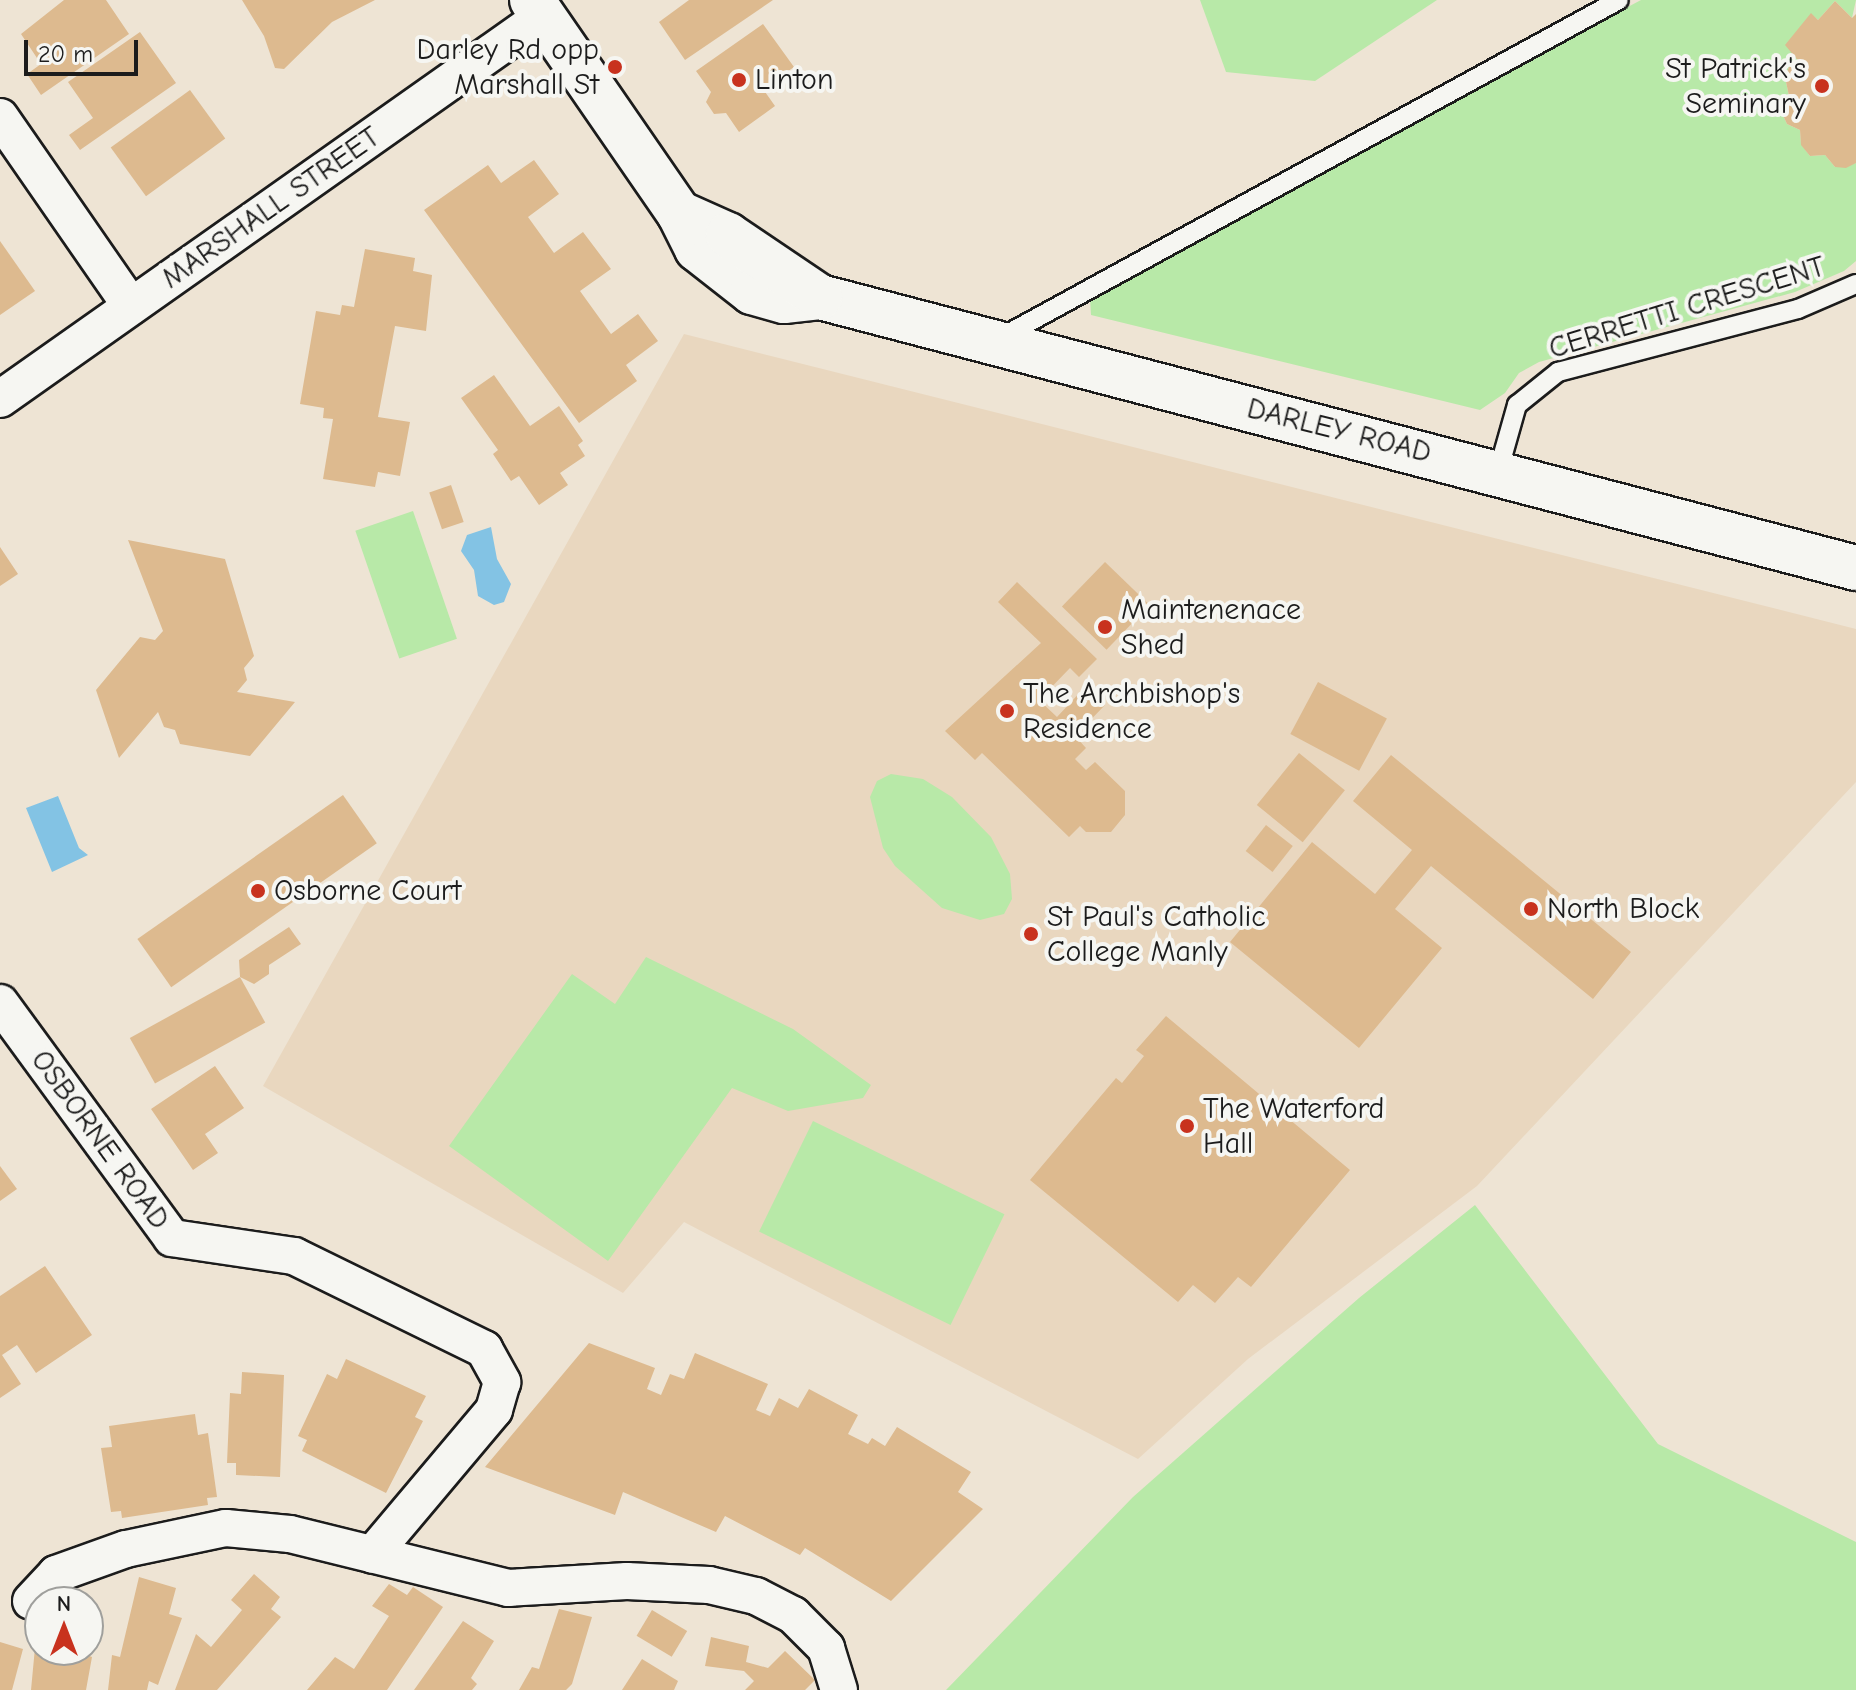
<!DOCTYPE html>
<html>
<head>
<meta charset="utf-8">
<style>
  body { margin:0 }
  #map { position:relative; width:1856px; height:1690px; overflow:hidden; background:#eee4d4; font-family:"Comic Neue",sans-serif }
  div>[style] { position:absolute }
  .built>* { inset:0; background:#e9d7bf }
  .green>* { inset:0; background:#b8e9a8; transform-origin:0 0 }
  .water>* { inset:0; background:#83c3e4 }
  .building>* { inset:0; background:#ddba8f; transform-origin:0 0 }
  .roads { filter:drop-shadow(2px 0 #1c1c1c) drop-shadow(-2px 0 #1c1c1c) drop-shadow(0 2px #1c1c1c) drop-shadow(0 -2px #1c1c1c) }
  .lane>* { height:18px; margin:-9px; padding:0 9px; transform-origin:9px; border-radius:9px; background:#f6f6f2 }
  .street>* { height:36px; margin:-18px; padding:0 18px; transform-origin:18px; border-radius:18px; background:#f6f6f2 }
  .secondary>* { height:44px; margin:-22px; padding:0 22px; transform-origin:22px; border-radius:22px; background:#f6f6f2 }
  .dots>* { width:22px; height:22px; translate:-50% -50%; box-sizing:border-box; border:4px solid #f6f6f2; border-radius:50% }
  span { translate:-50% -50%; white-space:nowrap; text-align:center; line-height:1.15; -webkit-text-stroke:8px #f6f6f2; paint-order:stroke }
  .poi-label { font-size:30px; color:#1c1c1c }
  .right { translate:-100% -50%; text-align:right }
  .left { translate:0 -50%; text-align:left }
  .street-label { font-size:30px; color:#1c1c1c }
  .north { position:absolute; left:24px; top:1586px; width:80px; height:80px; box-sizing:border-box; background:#f6f6f2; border:2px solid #9f9f9c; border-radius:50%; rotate:0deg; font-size:22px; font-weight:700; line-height:32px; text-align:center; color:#1c1c1c }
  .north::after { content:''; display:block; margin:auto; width:28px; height:36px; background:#c8321e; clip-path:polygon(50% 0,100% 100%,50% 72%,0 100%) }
  .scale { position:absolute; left:24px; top:40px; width:114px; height:36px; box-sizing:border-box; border:4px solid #1c1c1c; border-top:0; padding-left:10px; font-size:24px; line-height:28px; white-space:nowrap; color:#1c1c1c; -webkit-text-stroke:6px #f6f6f2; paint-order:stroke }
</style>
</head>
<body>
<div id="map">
  <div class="built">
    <div style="clip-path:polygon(684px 334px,1856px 629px,1856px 782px,1477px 1186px,1248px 1359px,1138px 1459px,684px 1222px,623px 1293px,263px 1086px)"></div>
  </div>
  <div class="green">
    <div style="clip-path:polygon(1200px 0,1437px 0,1315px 81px,1226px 72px)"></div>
    <div style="clip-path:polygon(1641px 0,1856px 0,1852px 18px,1835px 1px,1818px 20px,1811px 14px,1801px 64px,1789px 67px,1785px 77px,1789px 96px,1781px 111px,1787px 124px,1800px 130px,1801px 144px,1810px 156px,1825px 155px,1835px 167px,1856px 163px,1856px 261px,1844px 271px,1795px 292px,1539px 362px,1519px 373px,1505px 393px,1480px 410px,1091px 315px,1090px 298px,1106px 285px)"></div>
    <div style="left:413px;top:511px;width:135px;height:61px;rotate:71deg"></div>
    <div style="clip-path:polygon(891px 774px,923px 779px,952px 797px,991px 837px,1010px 874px,1012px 899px,1004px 914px,980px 920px,942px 908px,895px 866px,883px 848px,870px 797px,877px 781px)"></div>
    <div style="clip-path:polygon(646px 957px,793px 1029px,871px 1085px,863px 1098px,788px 1111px,732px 1088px,608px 1261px,449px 1146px,572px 974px,615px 1004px)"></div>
    <div style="left:813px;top:1121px;width:213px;height:123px;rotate:26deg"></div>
    <div style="clip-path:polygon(1475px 1205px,1658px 1444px,1856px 1542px,1856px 1690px,946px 1690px,1133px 1497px,1359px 1298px)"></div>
  </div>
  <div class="water">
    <div style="clip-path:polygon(491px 527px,497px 559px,511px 584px,504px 602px,494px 605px,478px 596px,474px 570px,461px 551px,467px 535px)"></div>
    <div style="clip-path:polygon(58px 796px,79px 848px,88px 855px,52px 872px,26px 808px)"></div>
  </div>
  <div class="building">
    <div style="clip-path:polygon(64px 0,106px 0,129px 34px,41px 95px,27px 74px,41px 64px,21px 34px)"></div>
    <div style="clip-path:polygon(242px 0,375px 0,332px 22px,284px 69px,275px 68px,264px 36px)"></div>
    <div style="clip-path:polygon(689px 0,773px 0,685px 60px,659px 22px)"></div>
    <div style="clip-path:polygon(1835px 1px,1852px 18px,1856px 14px,1856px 163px,1846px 168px,1835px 167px,1825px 155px,1810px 156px,1801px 145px,1800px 130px,1787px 124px,1781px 111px,1789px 96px,1785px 77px,1789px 67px,1801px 64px,1785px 45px,1811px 13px,1818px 20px)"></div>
    <div style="clip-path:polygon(763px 24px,794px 67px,763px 89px,775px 106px,739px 132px,726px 113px,714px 114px,706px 102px,711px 92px,696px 71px)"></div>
    <div style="clip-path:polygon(140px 32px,176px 83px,80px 150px,69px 135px,93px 118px,68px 82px)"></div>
    <div style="left:190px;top:90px;width:60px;height:98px;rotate:54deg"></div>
    <div style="clip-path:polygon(534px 160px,559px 194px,528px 217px,554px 253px,583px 232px,611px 269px,580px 291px,611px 334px,638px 314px,658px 341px,626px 365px,637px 381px,579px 423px,424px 210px,488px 165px,501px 183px)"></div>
    <div style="clip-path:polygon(0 241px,35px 291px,0 315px)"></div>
    <div style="clip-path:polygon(365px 249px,415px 258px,413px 271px,432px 275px,426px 331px,395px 326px,378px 417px,410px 422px,400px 476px,378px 472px,375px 487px,323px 479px,333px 419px,323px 418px,324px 408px,300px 404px,316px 311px,340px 315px,342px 305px,354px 307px)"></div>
    <div style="clip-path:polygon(494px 375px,530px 426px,559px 406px,583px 441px,578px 445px,585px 456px,560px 473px,568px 485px,539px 505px,519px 476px,511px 481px,493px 454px,498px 450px,461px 398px)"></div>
    <div style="left:451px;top:485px;width:39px;height:23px;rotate:71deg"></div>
    <div style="clip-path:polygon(128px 540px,225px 559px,254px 656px,244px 668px,247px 680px,237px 692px,295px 702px,250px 756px,180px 744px,175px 730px,164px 727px,158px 712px,119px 758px,96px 690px,140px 637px,155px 640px,163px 631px)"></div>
    <div style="clip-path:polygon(0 547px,18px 574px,0 586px)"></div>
    <div style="left:1105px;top:562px;width:62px;height:62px;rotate:44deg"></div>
    <div style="clip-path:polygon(1017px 582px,1097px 659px,1079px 677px,1070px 668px,1039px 700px,1057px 717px,1086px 686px,1105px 705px,1075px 736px,1086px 748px,1075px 759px,1086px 770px,1095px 762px,1125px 791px,1125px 815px,1111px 832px,1086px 832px,1080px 826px,1069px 837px,982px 753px,975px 760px,945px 731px,1041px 643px,998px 602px)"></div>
    <div style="left:1318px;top:682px;width:78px;height:59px;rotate:28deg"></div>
    <div style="left:1299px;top:753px;width:59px;height:67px;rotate:39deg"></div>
    <div style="clip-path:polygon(1391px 755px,1631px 952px,1593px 999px,1431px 866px,1395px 909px,1442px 948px,1359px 1048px,1230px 942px,1312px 842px,1375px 894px,1412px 850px,1353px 801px)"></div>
    <div style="left:343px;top:795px;width:59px;height:251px;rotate:55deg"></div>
    <div style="left:1266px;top:825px;width:34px;height:33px;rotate:38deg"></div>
    <div style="clip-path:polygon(289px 927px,301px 944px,269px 965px,269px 974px,254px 984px,240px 977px,239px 960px)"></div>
    <div style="left:240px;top:977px;width:52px;height:126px;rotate:61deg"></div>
    <div style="clip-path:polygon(1166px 1016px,1350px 1170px,1251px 1287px,1238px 1277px,1215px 1303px,1193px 1285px,1178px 1302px,1030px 1180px,1116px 1078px,1122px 1083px,1144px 1056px,1136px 1050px)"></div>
    <div style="clip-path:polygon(215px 1066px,244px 1108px,205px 1134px,218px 1153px,193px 1170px,151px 1109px)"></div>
    <div style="clip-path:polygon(0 1166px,17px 1189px,0 1201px)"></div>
    <div style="clip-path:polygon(45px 1266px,92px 1335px,36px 1373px,17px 1345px,2px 1355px,21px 1384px,0 1398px,0 1296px)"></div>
    <div style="clip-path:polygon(589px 1343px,655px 1368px,647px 1389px,661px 1395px,670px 1374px,684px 1379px,695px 1353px,768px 1384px,756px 1410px,770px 1416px,779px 1398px,798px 1408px,809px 1389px,858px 1415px,848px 1434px,868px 1444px,872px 1438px,885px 1446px,897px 1427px,971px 1472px,958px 1492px,983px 1509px,891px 1601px,805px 1548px,800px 1555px,725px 1516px,716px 1532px,623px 1492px,615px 1515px,485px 1467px)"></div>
    <div style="clip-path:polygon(346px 1359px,426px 1396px,415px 1417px,423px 1421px,386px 1493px,302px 1451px,307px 1440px,298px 1436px,327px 1374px,337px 1379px)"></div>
    <div style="clip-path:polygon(242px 1372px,284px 1375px,280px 1477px,236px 1475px,236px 1463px,227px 1463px,230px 1393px,241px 1394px)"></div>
    <div style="clip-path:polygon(195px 1414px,198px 1435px,208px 1433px,217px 1497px,207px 1498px,208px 1505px,122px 1518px,121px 1511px,111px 1512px,101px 1448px,112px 1447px,109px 1426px)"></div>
    <div style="clip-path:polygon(254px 1574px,280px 1597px,271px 1609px,281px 1617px,217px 1690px,175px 1690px,196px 1634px,211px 1647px,242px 1610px,231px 1600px)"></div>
    <div style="clip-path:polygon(139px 1577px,176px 1588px,169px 1614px,182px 1618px,158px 1685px,149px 1681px,147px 1690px,108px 1690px,112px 1655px,120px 1657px)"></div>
    <div style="clip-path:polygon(389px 1584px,407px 1595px,413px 1587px,443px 1607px,387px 1690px,307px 1690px,335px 1657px,354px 1669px,389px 1616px,372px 1606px)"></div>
    <div style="clip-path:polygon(559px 1609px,592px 1617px,572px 1684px,566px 1690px,519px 1690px,532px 1667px,539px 1669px)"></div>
    <div style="left:652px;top:1610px;width:41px;height:30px;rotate:31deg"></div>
    <div style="clip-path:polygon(463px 1621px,494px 1641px,471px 1678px,477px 1684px,472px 1690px,414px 1690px)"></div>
    <div style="clip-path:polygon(36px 1637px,40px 1650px,74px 1650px,92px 1657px,86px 1690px,31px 1690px)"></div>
    <div style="clip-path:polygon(711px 1637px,749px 1646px,746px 1662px,768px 1668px,785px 1651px,815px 1680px,805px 1690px,745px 1690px,754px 1681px,744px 1671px,705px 1666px)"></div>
    <div style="clip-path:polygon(0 1642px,23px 1649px,12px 1690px,0 1690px)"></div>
    <div style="clip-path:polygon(642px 1659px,678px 1681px,674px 1690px,622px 1690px)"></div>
  </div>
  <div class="roads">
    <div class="lane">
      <div style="left:1000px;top:338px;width:705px;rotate:-28.64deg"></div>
      <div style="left:1498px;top:472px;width:70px;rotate:-74.2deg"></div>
      <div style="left:1517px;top:405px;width:53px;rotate:-38.8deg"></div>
      <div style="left:1558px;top:372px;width:248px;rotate:-14.7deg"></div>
      <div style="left:1798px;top:309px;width:63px;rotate:-23.3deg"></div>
    </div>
    <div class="street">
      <div style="left:0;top:117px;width:230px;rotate:55.3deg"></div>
      <div style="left:0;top:399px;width:664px;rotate:-35.2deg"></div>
      <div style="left:0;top:1003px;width:291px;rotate:53.8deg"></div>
      <div style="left:172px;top:1238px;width:123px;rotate:8.4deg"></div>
      <div style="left:294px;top:1256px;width:212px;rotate:26.1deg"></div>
      <div style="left:484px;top:1349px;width:38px;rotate:61deg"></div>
      <div style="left:502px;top:1382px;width:29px;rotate:106deg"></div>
      <div style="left:494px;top:1410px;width:189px;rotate:130.1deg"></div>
      <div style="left:31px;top:1601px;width:37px;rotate:-47deg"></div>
      <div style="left:56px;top:1574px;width:74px;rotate:-19.7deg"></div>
      <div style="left:126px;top:1549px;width:102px;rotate:-11.9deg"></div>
      <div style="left:226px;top:1528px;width:64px;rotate:5.4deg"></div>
      <div style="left:290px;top:1534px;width:225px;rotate:13.9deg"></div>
      <div style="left:508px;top:1588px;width:119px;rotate:-3.4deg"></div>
      <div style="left:627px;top:1581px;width:82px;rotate:2.8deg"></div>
      <div style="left:709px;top:1585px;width:48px;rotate:13.2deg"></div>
      <div style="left:756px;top:1596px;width:42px;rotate:27.2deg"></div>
      <div style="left:793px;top:1615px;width:47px;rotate:45deg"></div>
      <div style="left:826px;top:1648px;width:44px;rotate:72.8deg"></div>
    </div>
    <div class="secondary">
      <div style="left:532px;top:0;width:259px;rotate:55.4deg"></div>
      <div style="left:679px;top:213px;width:40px;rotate:63.4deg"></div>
      <div style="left:697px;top:249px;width:70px;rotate:38deg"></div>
      <div style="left:752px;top:292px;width:33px;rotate:16deg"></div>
      <div style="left:784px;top:301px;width:36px;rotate:-6deg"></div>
      <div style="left:820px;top:297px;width:1071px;rotate:14.66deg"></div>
      <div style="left:679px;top:213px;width:54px;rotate:24.2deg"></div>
      <div style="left:728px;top:235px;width:111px;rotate:34deg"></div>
    </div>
  </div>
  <div class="dots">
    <div style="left:615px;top:67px;background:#c8321e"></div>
    <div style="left:739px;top:80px;background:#c8321e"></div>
    <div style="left:1822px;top:86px;background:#c8321e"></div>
    <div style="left:1105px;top:627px;background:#c8321e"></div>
    <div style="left:1007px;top:711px;background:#c8321e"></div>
    <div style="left:258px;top:891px;background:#c8321e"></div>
    <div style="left:1531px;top:909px;background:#c8321e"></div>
    <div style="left:1031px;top:934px;background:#c8321e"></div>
    <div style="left:1187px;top:1126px;background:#c8321e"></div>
  </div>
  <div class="poi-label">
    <span class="right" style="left:599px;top:67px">Darley Rd opp<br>Marshall St</span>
    <span class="right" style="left:1806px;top:86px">St Patrick's<br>Seminary</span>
    <span class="left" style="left:755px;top:80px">Linton</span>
    <span class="left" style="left:1121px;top:627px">Maintenenace<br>Shed</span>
    <span class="left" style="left:1023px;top:711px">The Archbishop's<br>Residence</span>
    <span class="left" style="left:274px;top:891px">Osborne Court</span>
    <span class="left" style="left:1547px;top:909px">North Block</span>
    <span class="left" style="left:1047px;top:934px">St Paul's Catholic<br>College Manly</span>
    <span class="left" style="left:1203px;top:1126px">The Waterford<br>Hall</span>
  </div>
  <div class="street-label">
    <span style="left:271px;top:208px;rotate:-35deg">MARSHALL STREET</span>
    <span style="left:1687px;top:308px;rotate:-17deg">CERRETTI CRESCENT</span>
    <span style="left:1339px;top:431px;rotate:14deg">DARLEY ROAD</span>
    <span style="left:100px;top:1140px;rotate:54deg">OSBORNE ROAD</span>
  </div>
  <div class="north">N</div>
  <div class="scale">20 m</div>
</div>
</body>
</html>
